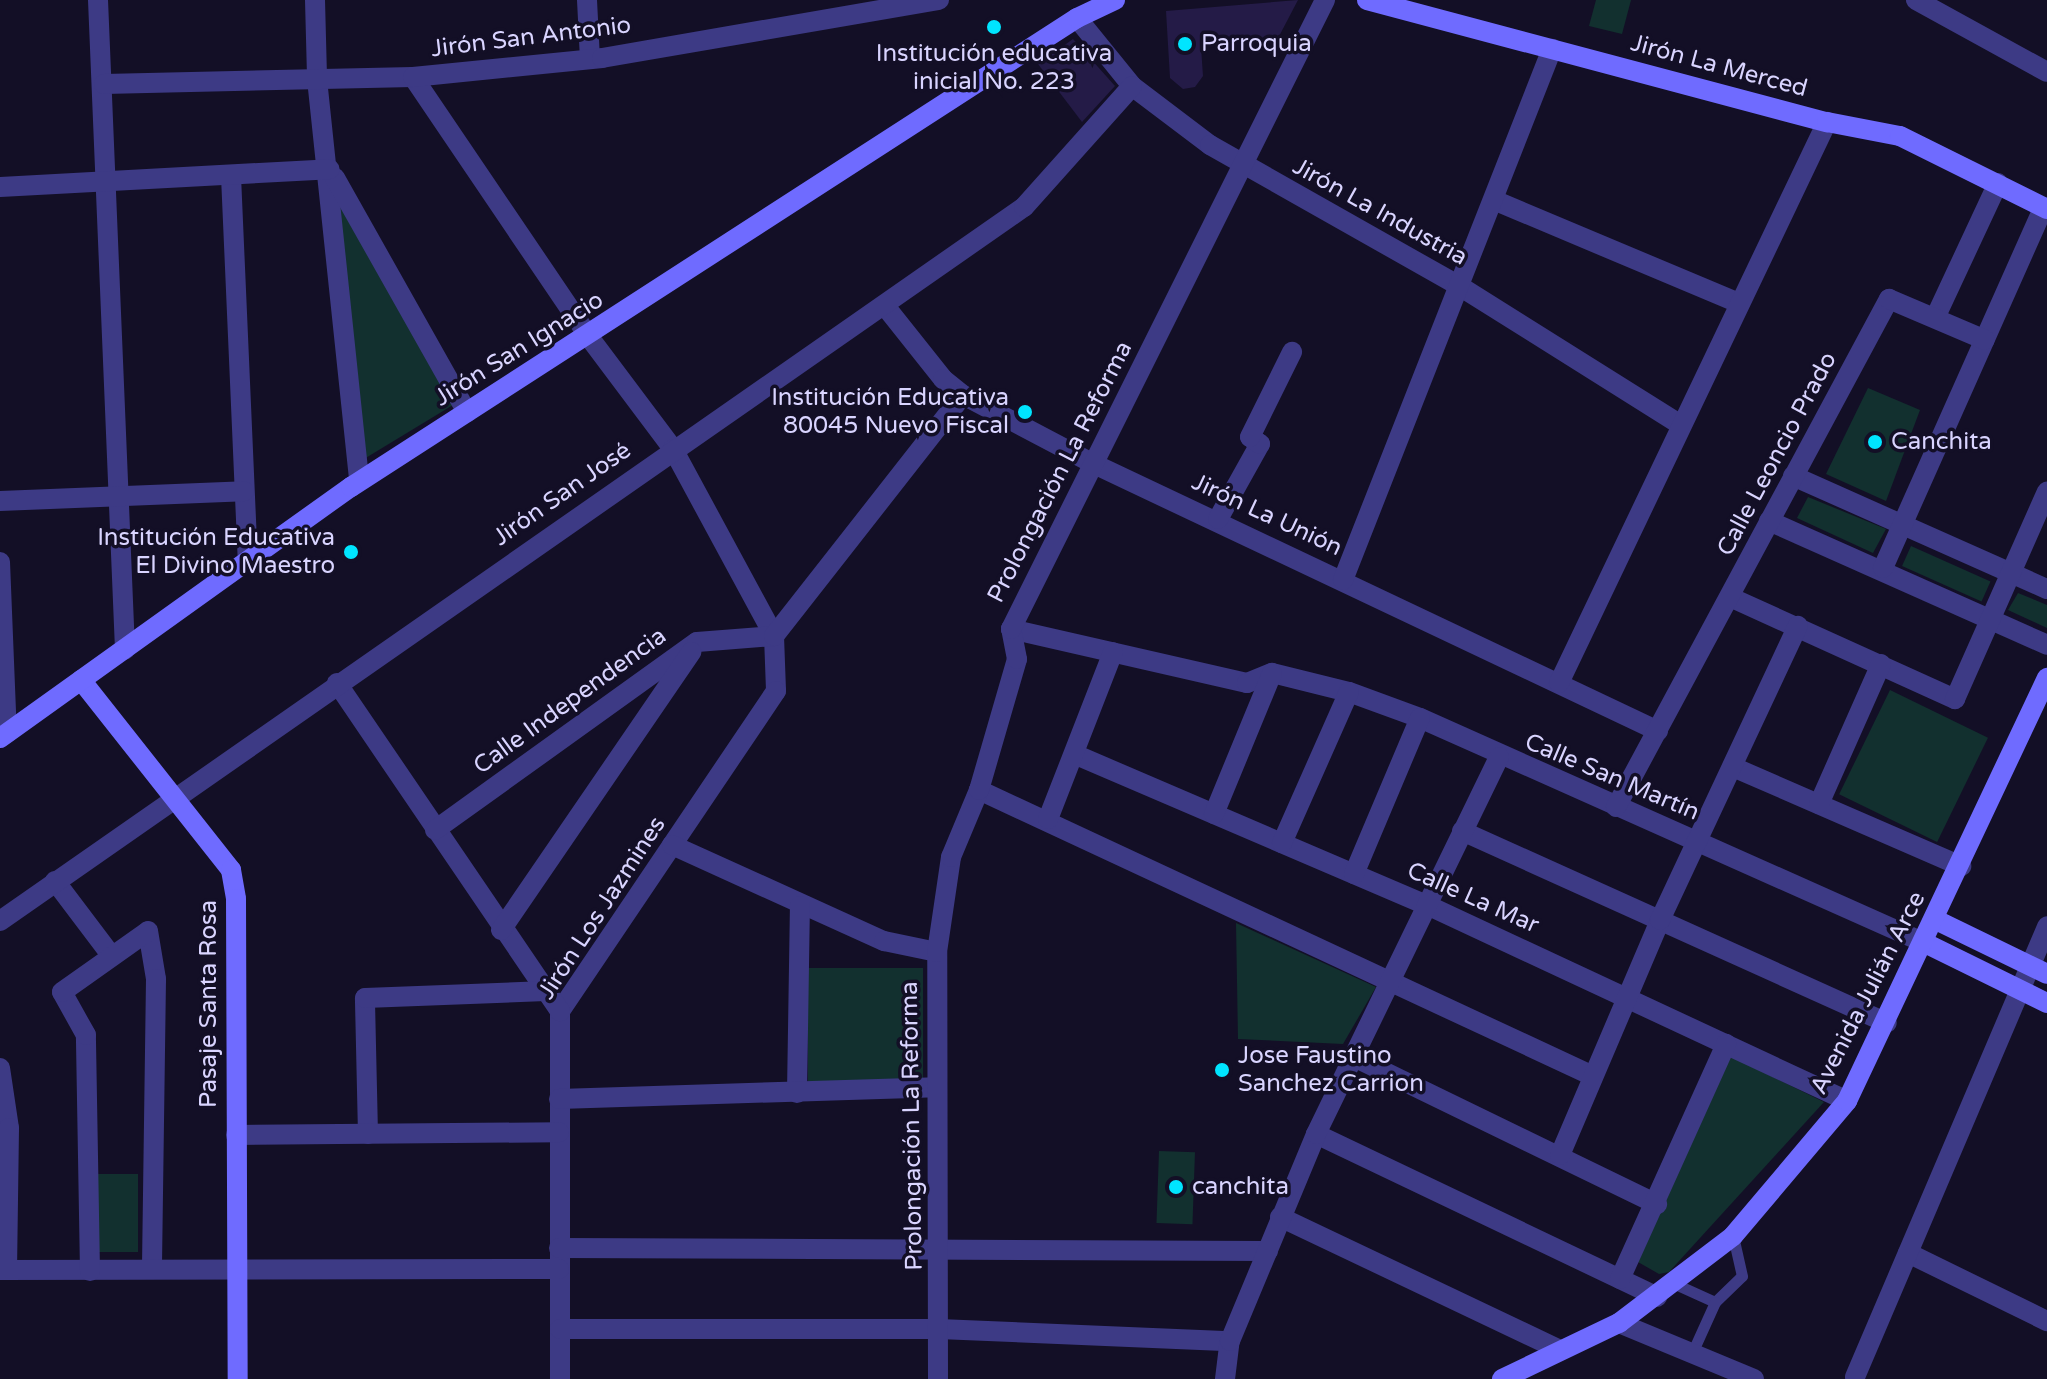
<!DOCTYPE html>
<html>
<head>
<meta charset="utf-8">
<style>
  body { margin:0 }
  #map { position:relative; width:2047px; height:1379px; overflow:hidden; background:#130f26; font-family:"Varela Round",sans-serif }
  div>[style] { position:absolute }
  .green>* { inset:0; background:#12302f; transform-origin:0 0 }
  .building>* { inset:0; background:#241b47 }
  .lane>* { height:11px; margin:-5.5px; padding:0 5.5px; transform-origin:5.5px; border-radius:5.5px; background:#3d3a85 }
  .street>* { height:20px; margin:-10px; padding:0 10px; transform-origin:10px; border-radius:10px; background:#3d3a85 }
  .secondary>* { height:20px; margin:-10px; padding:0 10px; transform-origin:10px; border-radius:10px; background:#6f6bff }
  .dots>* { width:22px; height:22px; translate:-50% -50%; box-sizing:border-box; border:4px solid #130f26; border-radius:50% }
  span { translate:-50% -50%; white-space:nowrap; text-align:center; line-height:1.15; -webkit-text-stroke:7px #130f26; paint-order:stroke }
  .street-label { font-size:24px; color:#d9d4ff }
  .poi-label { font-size:24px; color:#d9d4ff }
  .left { translate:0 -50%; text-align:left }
  .right { translate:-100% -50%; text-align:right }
</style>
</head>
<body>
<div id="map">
  <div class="green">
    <div style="clip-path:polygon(1596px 0,1631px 0,1622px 34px,1589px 26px)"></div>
    <div style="clip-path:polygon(336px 186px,453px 405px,364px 459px)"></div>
    <div style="clip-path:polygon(1868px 388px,1920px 410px,1886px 501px,1826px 474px)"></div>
    <div style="clip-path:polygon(1808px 497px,1886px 529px,1873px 553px,1797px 518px)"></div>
    <div style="left:1911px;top:546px;width:87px;height:22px;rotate:24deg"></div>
    <div style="clip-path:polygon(2018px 593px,2047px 605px,2047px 628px,2008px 610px)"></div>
    <div style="left:1890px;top:690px;width:109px;height:116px;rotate:26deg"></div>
    <div style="clip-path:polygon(1236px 923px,1376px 987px,1343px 1044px,1238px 1039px)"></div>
    <div style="left:808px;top:968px;width:115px;height:113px"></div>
    <div style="clip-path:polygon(1728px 1055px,1824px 1102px,1669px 1272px,1659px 1274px,1638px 1262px)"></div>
    <div style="left:1159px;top:1151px;width:36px;height:72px;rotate:2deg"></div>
    <div style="left:98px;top:1174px;width:40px;height:78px"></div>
  </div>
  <div class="building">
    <div style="clip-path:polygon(1298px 0,1276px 42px,1201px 47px,1203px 76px,1195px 87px,1183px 89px,1170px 78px,1166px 11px)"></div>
    <div style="clip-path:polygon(1073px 39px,1115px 86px,1082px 122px,1038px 64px)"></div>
  </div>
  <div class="lane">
    <div style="left:1673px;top:1283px;width:46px;rotate:24.3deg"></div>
    <div style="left:1715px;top:1302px;width:37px;rotate:-44deg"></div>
    <div style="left:1742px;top:1276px;width:41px;rotate:-102.7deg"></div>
    <div style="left:1692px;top:1353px;width:56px;rotate:-65.7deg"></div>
  </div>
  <div class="street">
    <div style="left:98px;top:0;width:650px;rotate:87.62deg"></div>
    <div style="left:315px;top:0;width:79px;rotate:88.5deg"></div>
    <div style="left:317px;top:79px;width:404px;rotate:84deg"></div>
    <div style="left:587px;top:0;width:59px;rotate:87.1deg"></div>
    <div style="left:1916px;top:0;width:149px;rotate:28.8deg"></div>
    <div style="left:1077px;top:18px;width:87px;rotate:51deg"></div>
    <div style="left:1132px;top:86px;width:98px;rotate:37.1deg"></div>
    <div style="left:1210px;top:145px;width:288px;rotate:29.5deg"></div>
    <div style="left:1461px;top:287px;width:260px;rotate:32.1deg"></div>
    <div style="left:413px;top:77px;width:314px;rotate:55.9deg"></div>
    <div style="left:589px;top:337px;width:140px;rotate:53.1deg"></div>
    <div style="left:673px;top:449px;width:213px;rotate:61.6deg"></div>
    <div style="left:774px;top:636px;width:55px;rotate:87.9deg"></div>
    <div style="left:776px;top:691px;width:386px;rotate:124deg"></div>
    <div style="left:560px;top:1011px;width:368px;rotate:90deg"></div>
    <div style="left:104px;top:84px;width:309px;rotate:-1.3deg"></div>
    <div style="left:413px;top:77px;width:190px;rotate:-5.7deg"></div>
    <div style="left:602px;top:58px;width:342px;rotate:-9.8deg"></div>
    <div style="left:231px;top:176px;width:386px;rotate:87.5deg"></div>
    <div style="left:335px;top:178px;width:269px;rotate:60.6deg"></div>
    <div style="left:0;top:187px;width:330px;rotate:-3.1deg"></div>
    <div style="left:1496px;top:201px;width:264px;rotate:22.8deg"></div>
    <div style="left:885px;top:306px;width:93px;rotate:51.5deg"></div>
    <div style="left:943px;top:379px;width:26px;rotate:39deg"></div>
    <div style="left:963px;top:395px;width:148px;rotate:27.8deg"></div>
    <div style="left:1094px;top:464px;width:624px;rotate:25.33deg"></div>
    <div style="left:1935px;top:318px;width:149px;rotate:-65deg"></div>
    <div style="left:1793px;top:476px;width:278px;rotate:24deg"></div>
    <div style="left:0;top:501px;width:244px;rotate:-2.3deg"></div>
    <div style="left:1218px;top:519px;width:86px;rotate:-60.8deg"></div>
    <div style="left:1260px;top:444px;width:12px;rotate:-145deg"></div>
    <div style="left:1250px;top:437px;width:95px;rotate:-63.7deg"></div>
    <div style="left:1769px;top:521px;width:304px;rotate:24deg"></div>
    <div style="left:0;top:562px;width:171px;rotate:87.7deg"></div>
    <div style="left:1883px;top:568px;width:395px;rotate:-66deg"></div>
    <div style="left:1343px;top:580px;width:571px;rotate:-68.52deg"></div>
    <div style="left:1732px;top:598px;width:245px;rotate:24.4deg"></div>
    <div style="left:1955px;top:699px;width:227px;rotate:-66.1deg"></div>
    <div style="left:1011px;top:629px;width:242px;rotate:12.9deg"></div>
    <div style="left:1247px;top:683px;width:27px;rotate:-22deg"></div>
    <div style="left:1272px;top:673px;width:79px;rotate:13.9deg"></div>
    <div style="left:1349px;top:692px;width:76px;rotate:20.1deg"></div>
    <div style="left:1420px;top:718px;width:553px;rotate:24.02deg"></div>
    <div style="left:337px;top:683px;width:397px;rotate:55.8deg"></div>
    <div style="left:1559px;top:683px;width:622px;rotate:-64.47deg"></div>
    <div style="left:1074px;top:754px;width:384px;rotate:23.2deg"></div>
    <div style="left:1427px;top:905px;width:463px;rotate:25deg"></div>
    <div style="left:1733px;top:767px;width:249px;rotate:23.5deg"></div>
    <div style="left:979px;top:790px;width:677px;rotate:24.98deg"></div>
    <div style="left:1819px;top:804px;width:153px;rotate:-66.1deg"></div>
    <div style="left:1616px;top:807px;width:577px;rotate:-61.75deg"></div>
    <div style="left:1889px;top:299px;width:104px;rotate:23.1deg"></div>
    <div style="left:1214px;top:814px;width:152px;rotate:-67.6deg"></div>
    <div style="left:1048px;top:819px;width:179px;rotate:-68.7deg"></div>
    <div style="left:435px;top:830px;width:322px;rotate:-35.7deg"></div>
    <div style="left:697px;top:642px;width:77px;rotate:-4.5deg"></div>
    <div style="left:774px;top:636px;width:306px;rotate:-51.9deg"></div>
    <div style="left:1462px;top:831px;width:466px;rotate:24.3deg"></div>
    <div style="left:1282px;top:843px;width:165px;rotate:-66.1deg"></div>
    <div style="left:672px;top:845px;width:233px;rotate:24.4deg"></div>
    <div style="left:884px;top:941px;width:54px;rotate:11.7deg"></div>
    <div style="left:1354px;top:874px;width:169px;rotate:-67.1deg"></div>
    <div style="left:55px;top:881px;width:93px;rotate:52.9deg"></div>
    <div style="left:0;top:921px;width:1248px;rotate:-34.89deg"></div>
    <div style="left:1024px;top:207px;width:162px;rotate:-48.2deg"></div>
    <div style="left:501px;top:930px;width:337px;rotate:-55.6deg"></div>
    <div style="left:148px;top:931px;width:49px;rotate:80.5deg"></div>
    <div style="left:156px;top:979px;width:289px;rotate:90.8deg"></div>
    <div style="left:1354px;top:1057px;width:337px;rotate:25.9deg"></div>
    <div style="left:0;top:1068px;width:61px;rotate:81.5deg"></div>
    <div style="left:9px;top:1128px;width:142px;rotate:90.8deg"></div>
    <div style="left:797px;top:1093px;width:187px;rotate:-89.1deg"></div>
    <div style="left:559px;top:1099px;width:377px;rotate:-1.8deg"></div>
    <div style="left:368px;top:1134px;width:136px;rotate:-91.3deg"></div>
    <div style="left:365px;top:998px;width:181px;rotate:-2.2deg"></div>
    <div style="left:1316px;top:1134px;width:378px;rotate:25.5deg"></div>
    <div style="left:236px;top:1135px;width:323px;rotate:-0.5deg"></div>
    <div style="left:1560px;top:1155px;width:255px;rotate:-66.9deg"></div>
    <div style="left:1660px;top:920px;width:325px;rotate:-64.9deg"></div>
    <div style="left:1280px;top:1217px;width:310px;rotate:25.4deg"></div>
    <div style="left:559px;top:1248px;width:709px;rotate:0.24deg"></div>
    <div style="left:1908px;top:1253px;width:155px;rotate:26.1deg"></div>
    <div style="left:0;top:1270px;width:559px;rotate:-0.1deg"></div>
    <div style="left:90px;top:1271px;width:236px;rotate:-91deg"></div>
    <div style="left:86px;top:1035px;width:49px;rotate:-119.2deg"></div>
    <div style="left:62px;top:992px;width:105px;rotate:-35.3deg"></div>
    <div style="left:1620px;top:1279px;width:258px;rotate:-65.7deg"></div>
    <div style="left:1619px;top:1323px;width:146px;rotate:22.5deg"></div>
    <div style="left:560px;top:1329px;width:379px"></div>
    <div style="left:939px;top:1329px;width:291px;rotate:2.4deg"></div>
    <div style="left:1855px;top:1377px;width:490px;rotate:-66.9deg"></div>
    <div style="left:938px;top:1379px;width:427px;rotate:-90.1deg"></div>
    <div style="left:937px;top:952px;width:96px;rotate:-81.6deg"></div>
    <div style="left:951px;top:857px;width:73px;rotate:-67.3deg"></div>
    <div style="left:979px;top:790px;width:136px;rotate:-73.8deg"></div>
    <div style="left:1017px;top:659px;width:31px;rotate:-101deg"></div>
    <div style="left:1011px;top:629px;width:703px;rotate:-63.47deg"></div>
    <div style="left:1225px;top:1379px;width:38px;rotate:-83deg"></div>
    <div style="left:1230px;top:1341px;width:224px;rotate:-67.4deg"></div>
    <div style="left:1316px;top:1134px;width:419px;rotate:-64.1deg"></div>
  </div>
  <div class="secondary">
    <div style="left:1367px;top:0;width:476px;rotate:14.9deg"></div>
    <div style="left:1827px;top:122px;width:74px;rotate:10.9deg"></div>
    <div style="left:1900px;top:136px;width:164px;rotate:26.4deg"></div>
    <div style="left:81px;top:680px;width:242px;rotate:51.7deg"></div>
    <div style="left:231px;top:870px;width:29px;rotate:80deg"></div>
    <div style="left:236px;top:899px;width:480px;rotate:89.8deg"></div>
    <div style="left:0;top:738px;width:432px;rotate:-35.6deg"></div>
    <div style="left:351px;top:487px;width:864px;rotate:-32.86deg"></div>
    <div style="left:1077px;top:18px;width:42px;rotate:-25.3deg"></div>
    <div style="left:1936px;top:920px;width:123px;rotate:25.9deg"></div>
    <div style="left:1925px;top:943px;width:136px;rotate:26.2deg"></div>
    <div style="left:1502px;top:1379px;width:130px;rotate:-25.6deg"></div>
    <div style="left:1619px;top:1323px;width:143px;rotate:-37.3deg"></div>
    <div style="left:1733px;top:1236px;width:177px;rotate:-49.8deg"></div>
    <div style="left:1847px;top:1101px;width:468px;rotate:-64.7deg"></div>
  </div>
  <div class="dots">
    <div style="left:994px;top:27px;background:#00e5ff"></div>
    <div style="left:1185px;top:44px;background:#00e5ff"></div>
    <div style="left:1025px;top:412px;background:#00e5ff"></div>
    <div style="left:1875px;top:442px;background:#00e5ff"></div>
    <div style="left:351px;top:552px;background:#00e5ff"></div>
    <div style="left:1222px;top:1070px;background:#00e5ff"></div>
    <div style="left:1176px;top:1187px;background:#00e5ff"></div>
  </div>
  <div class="street-label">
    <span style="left:531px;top:37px;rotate:-7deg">Jirón San Antonio</span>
    <span style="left:1719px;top:66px;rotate:15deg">Jirón La Merced</span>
    <span style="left:1380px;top:212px;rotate:29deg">Jirón La Industria</span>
    <span style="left:519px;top:349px;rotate:-32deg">Jirón San Ignacio</span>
    <span style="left:1777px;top:454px;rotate:-62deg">Calle Leoncio Prado</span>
    <span style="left:1060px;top:472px;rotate:-63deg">Prolongación La Reforma</span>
    <span style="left:562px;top:494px;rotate:-35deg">Jirón San José</span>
    <span style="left:1267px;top:515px;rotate:25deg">Jirón La Unión</span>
    <span style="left:570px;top:701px;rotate:-36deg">Calle Independencia</span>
    <span style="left:1612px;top:777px;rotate:23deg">Calle San Martín</span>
    <span style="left:1473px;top:898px;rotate:24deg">Calle La Mar</span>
    <span style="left:602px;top:908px;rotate:-57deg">Jirón Los Jazmines</span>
    <span style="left:1868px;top:993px;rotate:-63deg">Avenida Julián Arce</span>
    <span style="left:209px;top:1004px;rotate:-90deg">Pasaje Santa Rosa</span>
    <span style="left:912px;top:1126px;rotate:-91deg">Prolongación La Reforma</span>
  </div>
  <div class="poi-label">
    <span class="left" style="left:1201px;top:44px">Parroquia</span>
    <span style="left:994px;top:68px">Institución educativa<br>inicial No. 223</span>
    <span class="right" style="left:1009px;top:412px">Institución Educativa<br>80045 Nuevo Fiscal</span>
    <span class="left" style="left:1891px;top:442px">Canchita</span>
    <span class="right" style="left:335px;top:552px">Institución Educativa<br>El Divino Maestro</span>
    <span class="left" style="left:1238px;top:1070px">Jose Faustino<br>Sanchez Carrion</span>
    <span class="left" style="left:1192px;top:1187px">canchita</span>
  </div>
</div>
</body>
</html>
